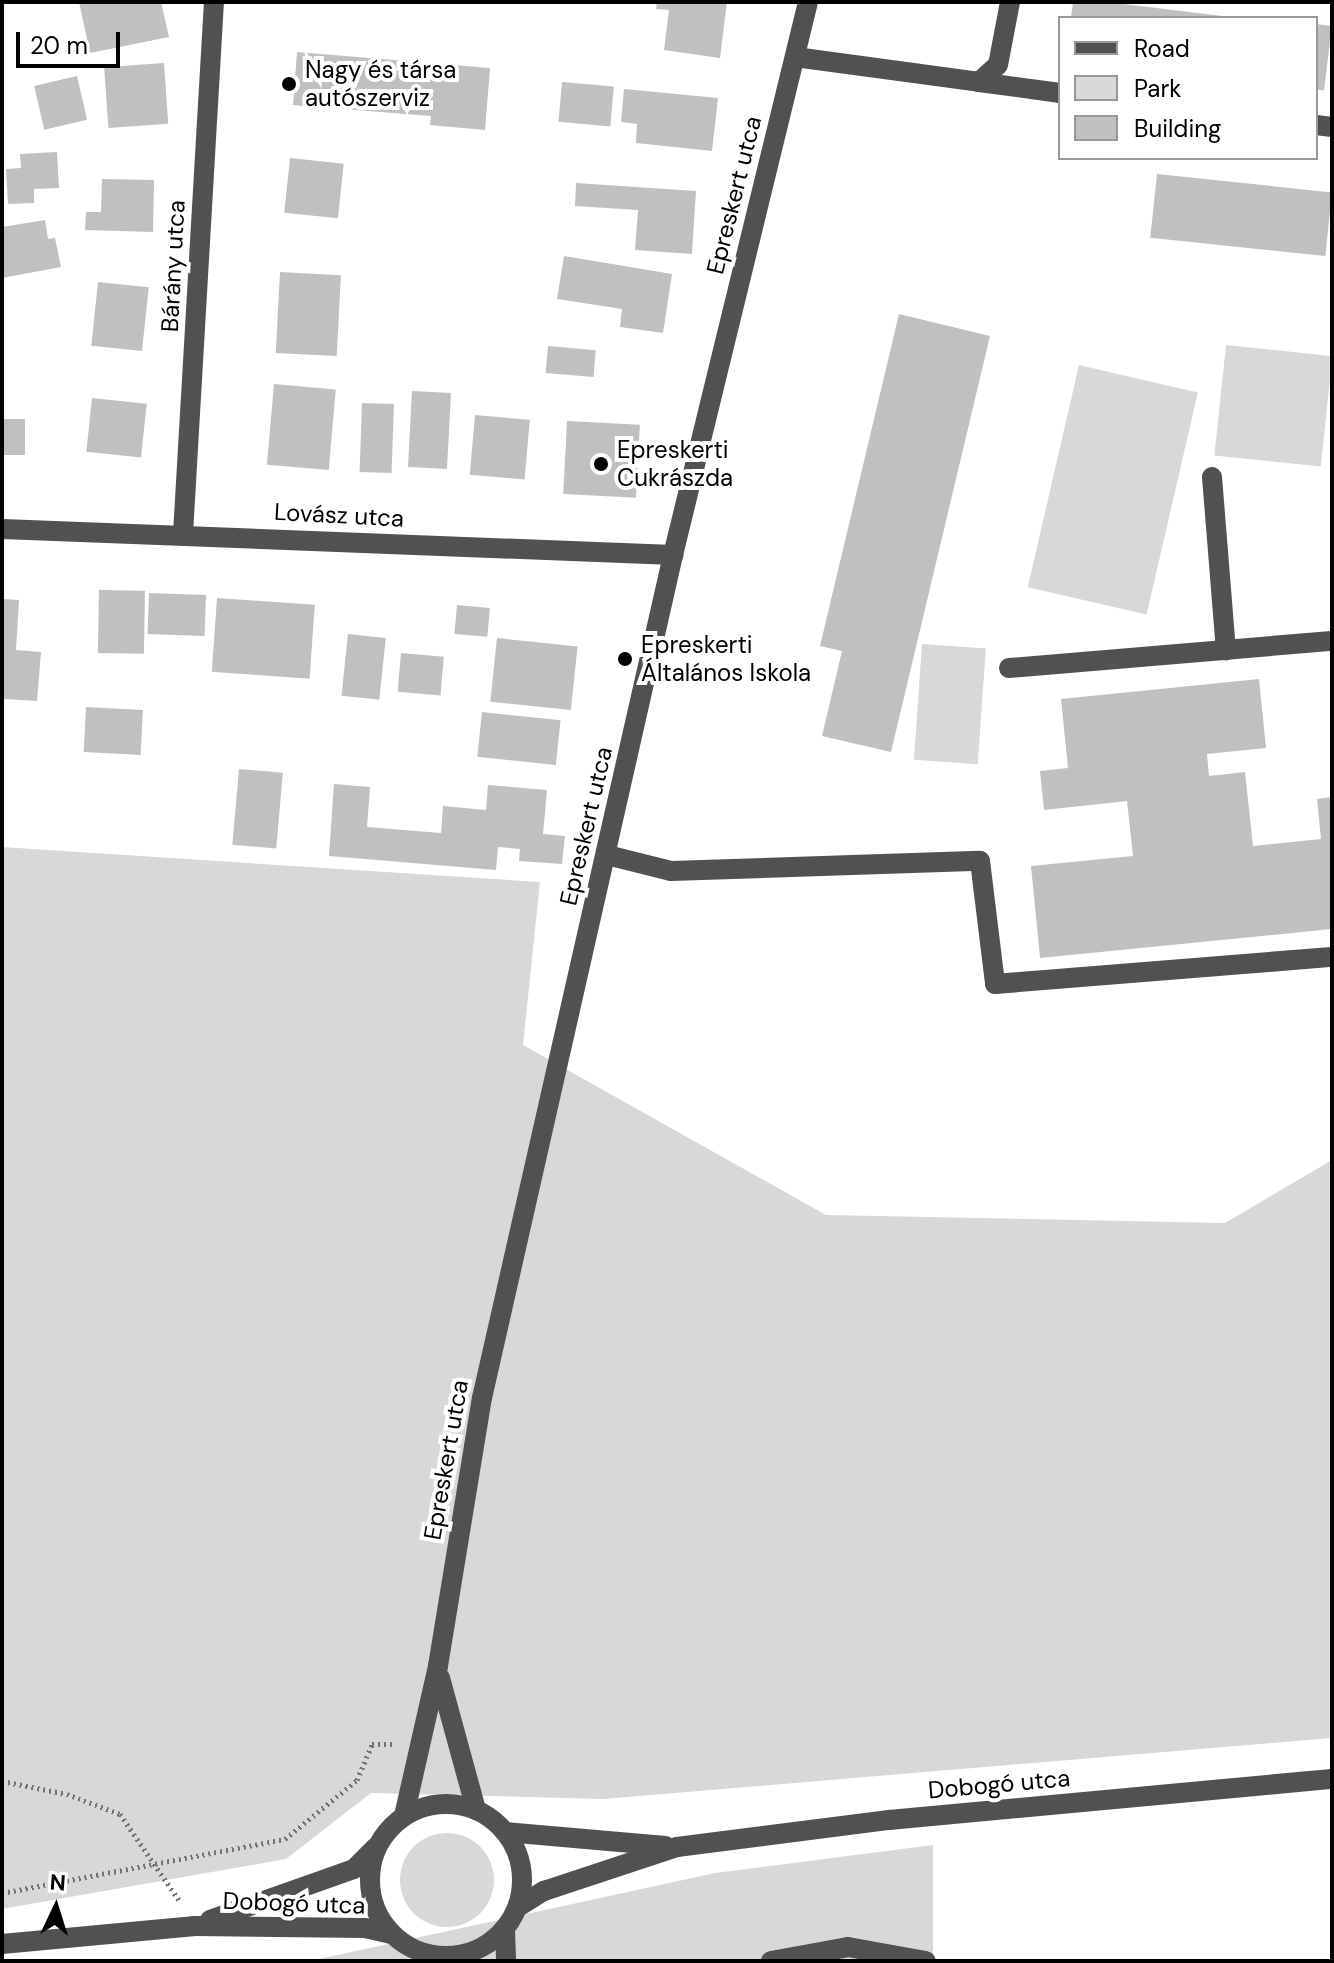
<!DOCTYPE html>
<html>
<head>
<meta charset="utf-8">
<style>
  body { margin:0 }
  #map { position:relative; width:1334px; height:1963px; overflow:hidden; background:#fff; font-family:"DM Sans",sans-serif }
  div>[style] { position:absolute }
  .green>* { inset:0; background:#d8d8d8; transform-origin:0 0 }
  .round { border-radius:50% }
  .building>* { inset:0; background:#c0c0c0; transform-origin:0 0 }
  .path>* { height:5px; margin-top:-2.5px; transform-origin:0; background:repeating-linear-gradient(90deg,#737373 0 2px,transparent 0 6px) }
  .minor>* { height:20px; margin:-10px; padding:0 10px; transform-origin:10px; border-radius:10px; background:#515151 }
  .minor>.ring { margin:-10px; padding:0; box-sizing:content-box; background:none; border:20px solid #515151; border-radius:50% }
  .dots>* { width:22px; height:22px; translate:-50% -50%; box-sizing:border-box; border:4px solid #fff; border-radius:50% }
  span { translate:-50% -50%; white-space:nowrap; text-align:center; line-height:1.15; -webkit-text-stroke:8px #fff; paint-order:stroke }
  .poi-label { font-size:24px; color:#000 }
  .left { translate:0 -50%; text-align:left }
  .street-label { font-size:24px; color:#000 }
  .frame { position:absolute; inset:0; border:4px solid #000; pointer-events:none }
  .legend { position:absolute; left:1058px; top:16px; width:260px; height:144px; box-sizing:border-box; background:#fff; border:2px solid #999; margin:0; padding:10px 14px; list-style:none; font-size:24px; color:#000 }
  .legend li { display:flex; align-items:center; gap:16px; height:40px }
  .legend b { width:40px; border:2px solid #999 }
  .north { position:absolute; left:16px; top:1867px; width:80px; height:80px; -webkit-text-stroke:6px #fff; paint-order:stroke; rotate:4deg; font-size:22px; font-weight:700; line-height:32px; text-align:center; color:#000 }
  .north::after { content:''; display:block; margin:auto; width:28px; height:36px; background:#000; clip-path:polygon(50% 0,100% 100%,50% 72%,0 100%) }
  .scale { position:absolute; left:16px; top:32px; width:104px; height:36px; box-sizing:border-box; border:4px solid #000; border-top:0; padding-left:10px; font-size:24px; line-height:28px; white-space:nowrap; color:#000; -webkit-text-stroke:6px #fff; paint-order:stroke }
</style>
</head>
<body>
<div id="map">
  <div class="green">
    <div style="left:1226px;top:345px;width:107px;height:111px;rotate:6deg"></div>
    <div style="left:1079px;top:365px;width:122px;height:228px;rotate:13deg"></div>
    <div style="left:922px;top:644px;width:64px;height:116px;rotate:4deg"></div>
    <div style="clip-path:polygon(2px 847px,540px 882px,523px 1045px,826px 1215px,1225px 1223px,1332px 1160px,1332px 1738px,603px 1799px,371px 1793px,286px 1859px,2px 1909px)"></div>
    <div class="round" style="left:400px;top:1833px;width:94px;height:94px"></div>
    <div style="clip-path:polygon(933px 1845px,933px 1961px,310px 1961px,715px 1873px)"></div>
  </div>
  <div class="building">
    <div style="clip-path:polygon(79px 2px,161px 2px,169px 37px,90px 53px)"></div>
    <div style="clip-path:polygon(657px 2px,727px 2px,720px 58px,664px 50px,669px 10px,656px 9px)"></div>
    <div style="clip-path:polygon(1073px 2px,1107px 2px,1239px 18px,1071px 18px)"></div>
    <div style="left:1316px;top:24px;width:16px;height:65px;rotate:7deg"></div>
    <div style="clip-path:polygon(297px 52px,490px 68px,485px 130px,430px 125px,431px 116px,293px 105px)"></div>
    <div style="left:164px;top:63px;width:61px;height:60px;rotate:86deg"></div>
    <div style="left:77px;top:76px;width:45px;height:44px;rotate:77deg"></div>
    <div style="left:562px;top:82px;width:52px;height:40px;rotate:5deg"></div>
    <div style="clip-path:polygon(624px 89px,718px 98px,712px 151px,636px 143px,637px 124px,621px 122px)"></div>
    <div style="clip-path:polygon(57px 152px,59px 188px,34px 189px,34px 203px,8px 204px,6px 169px,21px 168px,20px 154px)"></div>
    <div style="left:290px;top:158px;width:54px;height:55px;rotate:6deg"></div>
    <div style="left:1157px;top:174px;width:176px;height:64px;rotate:6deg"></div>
    <div style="clip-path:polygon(102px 179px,154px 180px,153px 232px,85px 230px,86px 212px,101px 212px)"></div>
    <div style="clip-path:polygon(576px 183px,696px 191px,692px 254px,635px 250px,638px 210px,575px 206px)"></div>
    <div style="clip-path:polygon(45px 220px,48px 239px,55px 238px,61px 267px,2px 278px,2px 227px)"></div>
    <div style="clip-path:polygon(564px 256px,672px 274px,663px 333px,620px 327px,622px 309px,557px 299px)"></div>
    <div style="left:280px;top:272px;width:61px;height:81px;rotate:3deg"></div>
    <div style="left:98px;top:282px;width:51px;height:64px;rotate:6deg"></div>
    <div style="clip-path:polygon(899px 314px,990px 336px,891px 752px,822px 736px,842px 651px,820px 646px)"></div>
    <div style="left:548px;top:346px;width:48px;height:27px;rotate:5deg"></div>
    <div style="left:274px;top:384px;width:62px;height:81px;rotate:5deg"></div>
    <div style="left:412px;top:391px;width:39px;height:76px;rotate:3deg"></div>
    <div style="left:92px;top:398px;width:55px;height:54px;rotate:6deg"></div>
    <div style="left:362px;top:403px;width:32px;height:69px;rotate:2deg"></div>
    <div style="left:475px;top:415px;width:55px;height:60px;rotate:5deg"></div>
    <div style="left:2px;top:419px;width:23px;height:36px"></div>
    <div style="left:567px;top:421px;width:73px;height:73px;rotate:3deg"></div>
    <div style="left:99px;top:590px;width:46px;height:63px;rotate:1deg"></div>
    <div style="left:149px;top:593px;width:57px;height:41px;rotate:2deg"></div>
    <div style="left:217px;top:598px;width:98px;height:74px;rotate:4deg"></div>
    <div style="clip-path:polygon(2px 599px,19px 600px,16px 650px,41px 652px,37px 701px,4px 699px)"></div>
    <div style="left:457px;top:605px;width:33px;height:29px;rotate:5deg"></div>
    <div style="left:348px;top:634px;width:38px;height:62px;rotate:6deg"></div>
    <div style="left:497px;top:638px;width:81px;height:64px;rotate:6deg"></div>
    <div style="left:401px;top:653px;width:43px;height:39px;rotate:5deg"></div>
    <div style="clip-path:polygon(1259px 679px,1266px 748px,1207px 754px,1209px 776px,1245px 772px,1253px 846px,1321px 839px,1317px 799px,1332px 797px,1332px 929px,1040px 958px,1031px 866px,1133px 856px,1127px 801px,1044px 810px,1040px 771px,1068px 768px,1061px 699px)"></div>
    <div style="left:86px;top:707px;width:57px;height:45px;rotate:3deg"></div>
    <div style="left:482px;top:712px;width:79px;height:45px;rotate:6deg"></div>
    <div style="left:239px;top:769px;width:44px;height:76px;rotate:5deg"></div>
    <div style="clip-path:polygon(334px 784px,370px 787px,367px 827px,441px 833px,443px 806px,486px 810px,488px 785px,547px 790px,543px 834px,565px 836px,562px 864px,519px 861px,520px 849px,498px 847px,496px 870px,329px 856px)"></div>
  </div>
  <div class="path">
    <div style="left:2px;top:1781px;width:66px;rotate:11.3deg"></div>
    <div style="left:67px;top:1794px;width:57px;rotate:20.7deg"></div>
    <div style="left:120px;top:1814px;width:108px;rotate:55.6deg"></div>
    <div style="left:2px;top:1893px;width:288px;rotate:-10.8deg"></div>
    <div style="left:285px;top:1839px;width:93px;rotate:-39.3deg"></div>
    <div style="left:357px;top:1780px;width:39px;rotate:-67deg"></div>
    <div style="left:372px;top:1744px;width:23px"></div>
  </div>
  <div class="minor">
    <div style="left:795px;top:57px;width:186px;rotate:7.7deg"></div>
    <div style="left:979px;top:82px;width:25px;rotate:-42deg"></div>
    <div style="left:998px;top:65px;width:64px;rotate:-79.2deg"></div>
    <div style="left:979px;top:82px;width:82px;rotate:7.7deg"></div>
    <div style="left:1316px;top:125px;width:16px;rotate:7deg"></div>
    <div style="left:1212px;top:477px;width:174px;rotate:85.4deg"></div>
    <div style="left:2px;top:529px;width:672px;rotate:2.22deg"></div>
    <div style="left:183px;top:534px;width:533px;rotate:-86.67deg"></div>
    <div style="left:1009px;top:668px;width:324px;rotate:-4.8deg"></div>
    <div style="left:607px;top:855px;width:66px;rotate:14deg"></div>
    <div style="left:671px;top:871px;width:309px;rotate:-1.9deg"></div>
    <div style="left:980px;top:861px;width:124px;rotate:83deg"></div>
    <div style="left:995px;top:984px;width:338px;rotate:-4.6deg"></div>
    <div style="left:440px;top:1678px;width:137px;rotate:74.7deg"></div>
    <div class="ring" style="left:370px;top:1804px;width:132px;height:132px"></div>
    <div style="left:404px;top:1816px;width:154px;rotate:-77.2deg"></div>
    <div style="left:438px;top:1666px;width:272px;rotate:-80.7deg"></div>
    <div style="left:482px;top:1398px;width:864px;rotate:-77.23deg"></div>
    <div style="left:673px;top:555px;width:569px;rotate:-76.28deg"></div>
    <div style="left:506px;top:1832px;width:160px;rotate:5deg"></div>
    <div style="left:518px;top:1907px;width:31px;rotate:-32deg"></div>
    <div style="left:544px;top:1891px;width:140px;rotate:-18.3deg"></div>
    <div style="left:677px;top:1847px;width:214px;rotate:-7.3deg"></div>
    <div style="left:889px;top:1820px;width:445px;rotate:-5.3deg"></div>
    <div style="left:210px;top:1920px;width:153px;rotate:-19.5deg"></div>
    <div style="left:354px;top:1869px;width:31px;rotate:-45deg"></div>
    <div style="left:505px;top:1930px;width:31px;rotate:88deg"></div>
    <div style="left:2px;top:1944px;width:194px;rotate:-5.3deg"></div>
    <div style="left:195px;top:1926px;width:170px;rotate:0.7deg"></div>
    <div style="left:365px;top:1928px;width:28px;rotate:13deg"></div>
    <div style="left:771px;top:1961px;width:78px;rotate:-10.3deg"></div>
    <div style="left:848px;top:1947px;width:79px;rotate:10.2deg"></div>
  </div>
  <div class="dots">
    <div style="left:289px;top:84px;background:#000"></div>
    <div style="left:601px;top:464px;background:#000"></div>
    <div style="left:625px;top:659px;background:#000"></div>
  </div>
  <div class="poi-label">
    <span class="left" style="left:305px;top:84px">Nagy és társa<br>autószerviz</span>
    <span class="left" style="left:617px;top:464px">Epreskerti<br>Cukrászda</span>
    <span class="left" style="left:641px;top:659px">Epreskerti<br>Általános Iskola</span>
  </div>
  <div class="street-label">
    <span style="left:734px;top:195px;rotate:-76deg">Epreskert utca</span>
    <span style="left:173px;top:266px;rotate:-87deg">Bárány utca</span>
    <span style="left:339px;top:515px;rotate:3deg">Lovász utca</span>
    <span style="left:586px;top:826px;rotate:-77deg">Epreskert utca</span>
    <span style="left:446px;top:1460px;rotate:-80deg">Epreskert utca</span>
    <span style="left:999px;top:1784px;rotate:-5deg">Dobogó utca</span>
    <span style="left:294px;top:1903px;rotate:2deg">Dobogó utca</span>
  </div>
  <div class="frame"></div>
  <ul class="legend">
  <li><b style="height:10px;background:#515151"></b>Road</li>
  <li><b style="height:22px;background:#d8d8d8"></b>Park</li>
  <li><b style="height:22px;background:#c0c0c0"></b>Building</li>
  </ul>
  <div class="north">N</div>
  <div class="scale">20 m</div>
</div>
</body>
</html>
